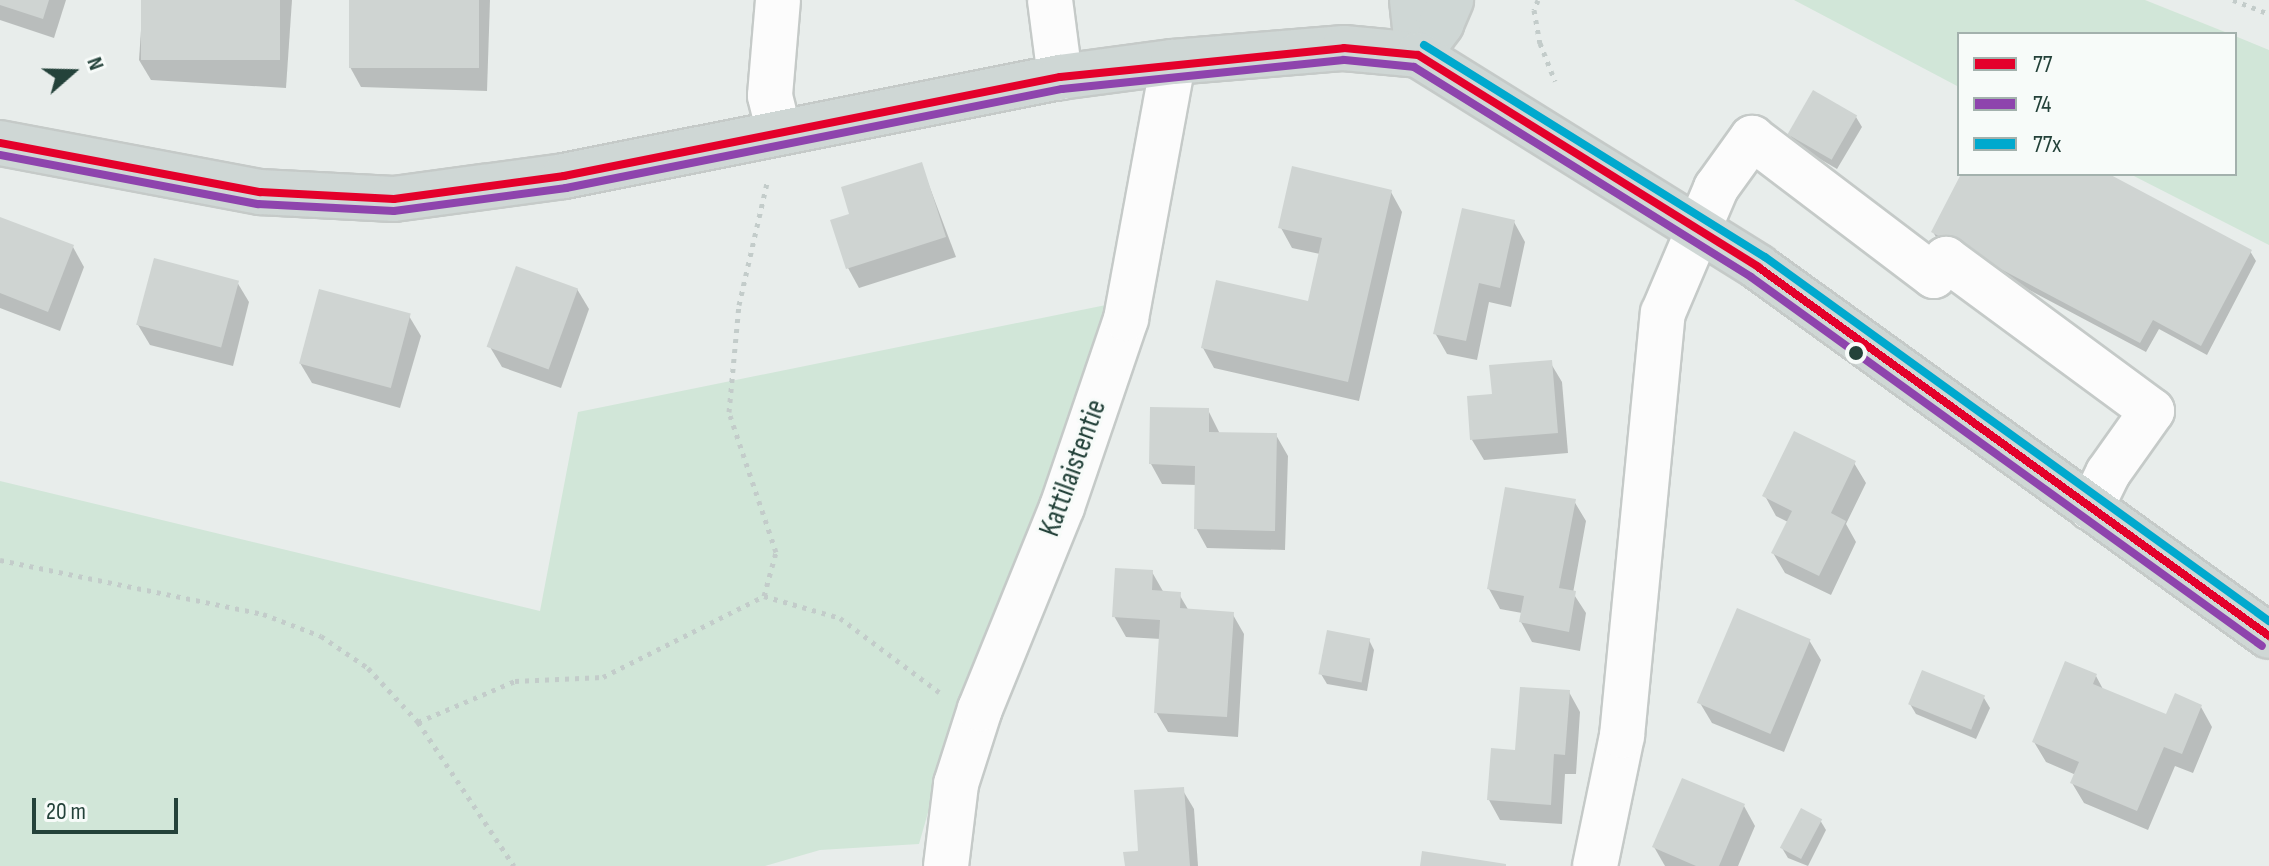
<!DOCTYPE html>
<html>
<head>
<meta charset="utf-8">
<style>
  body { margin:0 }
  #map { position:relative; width:2269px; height:866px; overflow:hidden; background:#e8edeb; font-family:"Sofia Sans Condensed",sans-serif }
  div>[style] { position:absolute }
  .green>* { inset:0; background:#d1e6d8 }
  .shadow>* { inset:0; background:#0003 }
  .building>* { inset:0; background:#cfd4d2; transform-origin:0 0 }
  .path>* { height:5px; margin-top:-2.5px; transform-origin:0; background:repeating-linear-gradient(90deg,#c3ccca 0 4px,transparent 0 10px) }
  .roads { filter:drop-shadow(2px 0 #c5cac8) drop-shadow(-2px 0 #c5cac8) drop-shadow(0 2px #c5cac8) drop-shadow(0 -2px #c5cac8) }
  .minor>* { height:44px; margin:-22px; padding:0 22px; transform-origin:22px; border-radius:22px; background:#fcfcfc }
  .major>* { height:44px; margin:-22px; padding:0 22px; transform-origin:22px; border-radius:22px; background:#cfd7d5 }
  .bus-1>* { height:8px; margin:-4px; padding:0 4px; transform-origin:4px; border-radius:4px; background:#e4002b }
  .bus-2>* { height:8px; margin:-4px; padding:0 4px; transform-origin:4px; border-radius:4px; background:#8e44ad }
  .bus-3>* { height:8px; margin:-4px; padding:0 4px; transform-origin:4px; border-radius:4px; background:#00a9ce }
  .dots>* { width:22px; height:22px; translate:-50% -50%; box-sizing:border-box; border:4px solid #f7fbf9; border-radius:50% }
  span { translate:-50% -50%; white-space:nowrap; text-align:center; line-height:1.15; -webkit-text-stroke:6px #f7fbf9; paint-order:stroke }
  .street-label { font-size:30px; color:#24423a }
  .legend { position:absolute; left:1957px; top:32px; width:280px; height:144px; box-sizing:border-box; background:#f7fbf9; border:2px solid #a3b1ad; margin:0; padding:10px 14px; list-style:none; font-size:24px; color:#24423a }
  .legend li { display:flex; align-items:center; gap:16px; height:40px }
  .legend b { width:40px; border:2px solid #a3b1ad }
  .north { position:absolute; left:32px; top:32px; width:80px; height:80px; -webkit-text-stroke:6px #f7fbf9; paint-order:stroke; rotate:70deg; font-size:22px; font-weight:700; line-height:32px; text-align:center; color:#24423a }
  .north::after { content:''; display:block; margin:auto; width:28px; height:36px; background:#24423a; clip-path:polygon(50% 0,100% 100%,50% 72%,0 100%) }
  .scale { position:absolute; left:32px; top:798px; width:146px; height:36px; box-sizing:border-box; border:4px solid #24423a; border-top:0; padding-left:10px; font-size:24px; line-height:28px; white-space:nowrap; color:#24423a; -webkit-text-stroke:6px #f7fbf9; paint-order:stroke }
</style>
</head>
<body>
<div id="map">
  <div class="green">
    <div style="clip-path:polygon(1794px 0,2145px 0,2230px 34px,1959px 34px,1959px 87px)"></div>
    <div style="clip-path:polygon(2235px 36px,2269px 50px,2269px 245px,2130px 174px,2235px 174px)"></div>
    <div style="clip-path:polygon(1106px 305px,1040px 502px,962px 694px,919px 844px,820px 850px,765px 866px,0 866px,0 481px,540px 611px,578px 412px)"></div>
  </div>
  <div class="shadow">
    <div style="clip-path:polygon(0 0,66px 0,54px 38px,0 20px)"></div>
    <div style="clip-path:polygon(143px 0,292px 0,286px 88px,151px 80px,139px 60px)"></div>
    <div style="clip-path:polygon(351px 0,490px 0,487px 91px,361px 87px,350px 67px)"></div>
    <div style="clip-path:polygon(1814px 93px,1856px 117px,1862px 127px,1837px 169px,1796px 145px,1790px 135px)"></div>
    <div style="clip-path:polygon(921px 164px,956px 257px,859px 288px,848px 268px,852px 215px)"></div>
    <div style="clip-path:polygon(1964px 174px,2105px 174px,2250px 251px,2256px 261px,2207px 355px,2159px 329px,2146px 352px,1939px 242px,1933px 232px)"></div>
    <div style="clip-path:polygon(1391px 192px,1402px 212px,1359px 401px,1214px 368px,1203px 348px,1309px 303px,1320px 254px,1292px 248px,1281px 228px)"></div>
    <div style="clip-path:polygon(0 219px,73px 247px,84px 267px,60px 331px,0 308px)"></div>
    <div style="clip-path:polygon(1514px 222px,1525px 242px,1511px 307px,1489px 302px,1477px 360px,1447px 354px,1435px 333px)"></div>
    <div style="clip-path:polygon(237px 282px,249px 302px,233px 366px,150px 345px,138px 325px)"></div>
    <div style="clip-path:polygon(577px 289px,589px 309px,561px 388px,502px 367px,490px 347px)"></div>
    <div style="clip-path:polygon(409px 316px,421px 336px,400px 408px,312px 383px,300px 363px)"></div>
    <div style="clip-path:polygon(1550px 362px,1562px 382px,1568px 453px,1484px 460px,1472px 440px,1494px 395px)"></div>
    <div style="clip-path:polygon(1208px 410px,1220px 434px,1276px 435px,1288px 456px,1285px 550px,1207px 548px,1196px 528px,1197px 485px,1162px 484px,1151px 464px)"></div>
    <div style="clip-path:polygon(1854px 463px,1866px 483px,1846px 524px,1856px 542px,1831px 595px,1785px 573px,1773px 553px,1788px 522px,1776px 516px,1765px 496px)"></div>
    <div style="clip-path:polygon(1574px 501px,1586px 521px,1573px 593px,1586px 613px,1580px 651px,1532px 642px,1521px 622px,1522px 613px,1500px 609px,1489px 589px)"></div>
    <div style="clip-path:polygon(1152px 572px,1164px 593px,1179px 594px,1189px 611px,1232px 613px,1244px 634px,1238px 737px,1168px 732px,1156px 712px,1161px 639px,1126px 637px,1114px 616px)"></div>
    <div style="clip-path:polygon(1369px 640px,1374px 650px,1367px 691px,1327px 684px,1321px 674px)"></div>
    <div style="clip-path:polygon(1809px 640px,1821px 660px,1784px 752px,1712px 723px,1700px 703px)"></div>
    <div style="clip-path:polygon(2096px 676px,2104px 691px,2167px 717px,2201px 707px,2212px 727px,2193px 773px,2175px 766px,2148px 830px,2084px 803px,2072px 783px,2076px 775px,2046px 762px,2034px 742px)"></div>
    <div style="clip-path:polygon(1569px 692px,1580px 712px,1576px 774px,1565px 774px,1562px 824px,1500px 820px,1489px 800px)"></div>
    <div style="clip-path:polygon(1984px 698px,1990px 708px,1976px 739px,1916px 714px,1910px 704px)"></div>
    <div style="clip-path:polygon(1182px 789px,1194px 809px,1198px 866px,1127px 866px)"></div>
    <div style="clip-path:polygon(1744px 806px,1755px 826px,1738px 866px,1665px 866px,1654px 847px)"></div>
    <div style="clip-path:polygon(1820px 820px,1826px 830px,1808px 866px,1788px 858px,1782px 848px)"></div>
  </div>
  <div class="building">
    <div style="clip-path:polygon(0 0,49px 0,43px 19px,0 5px)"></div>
    <div style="left:141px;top:0;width:139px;height:60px"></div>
    <div style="left:349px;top:0;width:130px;height:68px"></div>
    <div style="left:1813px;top:90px;width:51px;height:51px;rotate:30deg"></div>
    <div style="clip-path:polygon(922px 162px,946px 237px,846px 269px,830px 220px,849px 214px,841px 187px)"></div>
    <div style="clip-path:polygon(1292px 166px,1392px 190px,1348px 382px,1201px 348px,1216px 280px,1308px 301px,1322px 238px,1278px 228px)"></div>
    <div style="clip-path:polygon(1961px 174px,2109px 174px,2252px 250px,2201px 346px,2153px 320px,2140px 343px,1931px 232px)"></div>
    <div style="clip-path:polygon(1462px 208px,1515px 220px,1500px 288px,1479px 283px,1466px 341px,1433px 334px)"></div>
    <div style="clip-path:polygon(0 217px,74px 245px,48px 312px,0 293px)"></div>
    <div style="left:154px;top:258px;width:88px;height:69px;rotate:15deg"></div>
    <div style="left:516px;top:266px;width:66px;height:86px;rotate:20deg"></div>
    <div style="left:319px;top:289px;width:95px;height:77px;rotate:15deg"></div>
    <div style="clip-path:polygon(1552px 360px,1558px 433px,1470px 440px,1467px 396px,1492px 394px,1489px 365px)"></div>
    <div style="clip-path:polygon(1150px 407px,1209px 408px,1209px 432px,1277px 433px,1275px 531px,1194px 529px,1195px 466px,1149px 464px)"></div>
    <div style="clip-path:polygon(1794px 431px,1856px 461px,1831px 513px,1846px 521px,1819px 576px,1771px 553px,1792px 511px,1762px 496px)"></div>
    <div style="clip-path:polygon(1505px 487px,1576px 499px,1559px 588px,1576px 591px,1569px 632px,1519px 622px,1524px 596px,1487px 589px)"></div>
    <div style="clip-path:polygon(1115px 568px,1153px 570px,1152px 590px,1181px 592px,1180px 608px,1234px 612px,1227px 717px,1154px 713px,1160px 620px,1112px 617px)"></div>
    <div style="left:1737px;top:608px;width:80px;height:103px;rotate:23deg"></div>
    <div style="left:1327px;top:630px;width:44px;height:45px;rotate:11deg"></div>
    <div style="clip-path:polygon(2065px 661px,2097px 674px,2093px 684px,2166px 714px,2175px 693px,2202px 705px,2182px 754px,2164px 747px,2137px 811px,2070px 783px,2079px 762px,2032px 742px)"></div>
    <div style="left:1922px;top:670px;width:68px;height:37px;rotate:22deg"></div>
    <div style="clip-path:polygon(1520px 687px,1570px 690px,1565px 755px,1554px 754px,1551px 805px,1487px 800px,1491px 748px,1515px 750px)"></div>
    <div style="clip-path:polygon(1682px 778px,1745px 804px,1719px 866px,1696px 866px,1652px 847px)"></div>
    <div style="clip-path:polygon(1184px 787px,1190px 866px,1125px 866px,1123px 852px,1138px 851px,1134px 790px)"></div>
    <div style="left:1801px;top:808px;width:24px;height:45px;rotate:28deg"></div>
    <div style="clip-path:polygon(1422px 851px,1506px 864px,1506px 866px,1420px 866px)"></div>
  </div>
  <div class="path">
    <div style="left:1538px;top:0;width:11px;rotate:112deg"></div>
    <div style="left:1534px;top:10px;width:34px;rotate:80deg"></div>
    <div style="left:1540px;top:43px;width:41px;rotate:68.5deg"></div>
    <div style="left:2233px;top:0;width:39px;rotate:21deg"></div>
    <div style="left:0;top:560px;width:268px;rotate:11.6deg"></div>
    <div style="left:263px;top:614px;width:62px;rotate:20.8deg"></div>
    <div style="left:321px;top:636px;width:57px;rotate:34.2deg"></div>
    <div style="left:368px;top:668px;width:74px;rotate:47.2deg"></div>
    <div style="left:418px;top:722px;width:173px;rotate:56.3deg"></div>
    <div style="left:764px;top:596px;width:79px;rotate:16.1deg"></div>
    <div style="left:840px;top:618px;width:124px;rotate:36.8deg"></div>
    <div style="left:418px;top:722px;width:105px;rotate:-22.9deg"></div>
    <div style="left:515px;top:681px;width:88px;rotate:-2.6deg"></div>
    <div style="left:603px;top:677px;width:180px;rotate:-26.7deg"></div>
    <div style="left:764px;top:596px;width:46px;rotate:-74.7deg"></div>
    <div style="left:776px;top:552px;width:148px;rotate:-108.6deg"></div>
    <div style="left:729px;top:412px;width:107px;rotate:-84.7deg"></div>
    <div style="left:739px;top:305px;width:125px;rotate:-77.1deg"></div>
  </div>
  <div class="roads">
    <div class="minor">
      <div style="left:778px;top:0;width:96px;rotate:94.8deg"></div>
      <div style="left:770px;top:96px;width:37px;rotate:76deg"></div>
      <div style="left:1050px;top:0;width:78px;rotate:82.6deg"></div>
      <div style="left:946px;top:866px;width:83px;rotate:-83deg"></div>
      <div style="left:956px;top:784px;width:79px;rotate:-72.3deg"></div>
      <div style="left:980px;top:709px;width:218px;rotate:-67.9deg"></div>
      <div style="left:1062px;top:507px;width:199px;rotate:-71.2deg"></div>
      <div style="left:1126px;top:319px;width:261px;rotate:-79.6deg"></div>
      <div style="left:1595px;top:866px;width:133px;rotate:-78.3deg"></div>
      <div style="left:1622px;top:736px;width:425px;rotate:-84.5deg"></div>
      <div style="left:1663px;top:313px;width:136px;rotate:-67deg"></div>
      <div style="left:1716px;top:188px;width:62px;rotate:-54.2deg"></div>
      <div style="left:1752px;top:138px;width:228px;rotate:37.2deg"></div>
      <div style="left:1934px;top:276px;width:21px;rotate:-55deg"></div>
      <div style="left:1946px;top:259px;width:256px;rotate:36.4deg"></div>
      <div style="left:2152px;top:411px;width:76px;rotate:125.4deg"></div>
      <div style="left:2108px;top:473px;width:39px;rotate:116deg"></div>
    </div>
    <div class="major">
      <div style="left:1412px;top:0;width:55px;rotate:83.8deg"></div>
      <div style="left:1418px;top:55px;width:39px;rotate:-53deg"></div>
      <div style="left:1441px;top:24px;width:26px;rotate:-67deg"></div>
      <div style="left:0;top:143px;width:265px;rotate:10.7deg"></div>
      <div style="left:260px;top:192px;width:134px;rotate:3deg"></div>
      <div style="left:394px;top:199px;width:172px;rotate:-7.7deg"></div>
      <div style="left:564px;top:176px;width:506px;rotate:-11.29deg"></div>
      <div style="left:1060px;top:77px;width:114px;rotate:-7.6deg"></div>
      <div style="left:1173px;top:62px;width:172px;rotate:-4.7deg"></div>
      <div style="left:1344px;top:48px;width:74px;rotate:5.4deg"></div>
      <div style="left:1418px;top:55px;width:401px;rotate:31.9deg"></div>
      <div style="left:1758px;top:267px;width:630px;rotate:35.83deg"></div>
    </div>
  </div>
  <div class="bus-1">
    <div style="left:0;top:143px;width:265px;rotate:10.7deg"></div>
    <div style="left:260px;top:192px;width:134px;rotate:3deg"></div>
    <div style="left:394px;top:199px;width:172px;rotate:-7.7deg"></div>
    <div style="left:564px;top:176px;width:506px;rotate:-11.29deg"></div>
    <div style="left:1060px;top:77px;width:285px;rotate:-5.8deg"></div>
    <div style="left:1344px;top:48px;width:74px;rotate:5.4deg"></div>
    <div style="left:1418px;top:55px;width:401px;rotate:31.9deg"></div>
    <div style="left:1758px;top:267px;width:630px;rotate:35.83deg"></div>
  </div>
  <div class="bus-2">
    <div style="left:0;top:155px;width:263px;rotate:10.8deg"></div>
    <div style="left:258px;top:204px;width:136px;rotate:2.9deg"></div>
    <div style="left:394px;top:211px;width:174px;rotate:-7.6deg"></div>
    <div style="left:566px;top:188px;width:506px;rotate:-11.29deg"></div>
    <div style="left:1062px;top:89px;width:283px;rotate:-5.9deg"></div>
    <div style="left:1344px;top:60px;width:70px;rotate:5.7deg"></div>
    <div style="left:1414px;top:67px;width:397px;rotate:31.9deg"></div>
    <div style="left:1751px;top:277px;width:630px;rotate:35.83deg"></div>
  </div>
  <div class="bus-3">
    <div style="left:1424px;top:45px;width:402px;rotate:31.9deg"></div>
    <div style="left:1765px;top:257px;width:622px;rotate:35.84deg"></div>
  </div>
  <div class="dots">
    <div style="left:1856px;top:353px;background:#24423a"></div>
  </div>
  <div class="street-label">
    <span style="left:1073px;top:468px;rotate:-70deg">Kattilaistentie</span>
  </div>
  <ul class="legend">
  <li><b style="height:10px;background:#e4002b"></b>77</li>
  <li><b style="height:10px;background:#8e44ad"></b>74</li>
  <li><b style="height:10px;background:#00a9ce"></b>77x</li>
  </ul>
  <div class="north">N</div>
  <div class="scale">20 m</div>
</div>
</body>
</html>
